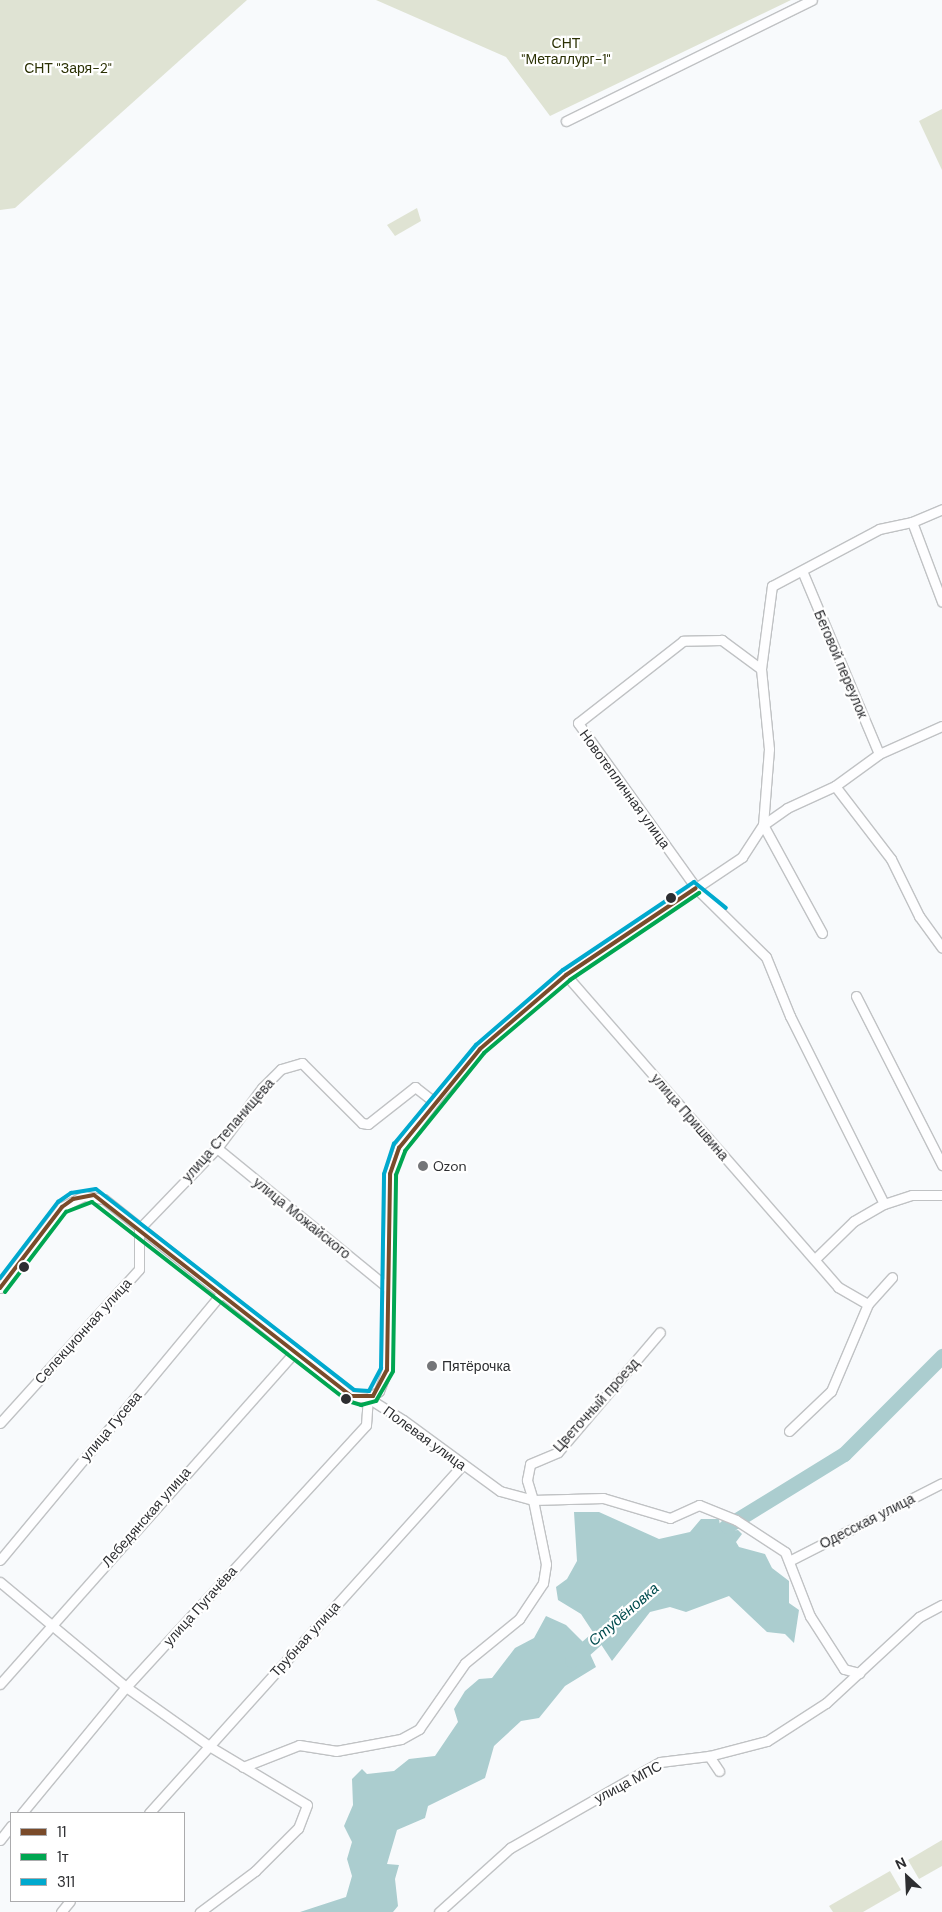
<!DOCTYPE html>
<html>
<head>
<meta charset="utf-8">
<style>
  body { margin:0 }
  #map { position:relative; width:942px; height:1912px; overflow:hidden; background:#f8fafc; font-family:"DM Sans",sans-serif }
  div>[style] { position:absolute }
  .green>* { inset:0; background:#dfe3d3 }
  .water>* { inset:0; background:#abcdcf }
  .river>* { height:15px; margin:-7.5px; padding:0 7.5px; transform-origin:7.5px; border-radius:7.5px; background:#abcdcf }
  .roads { filter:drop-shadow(1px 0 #c0c2c4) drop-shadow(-1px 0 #c0c2c4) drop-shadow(0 1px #c0c2c4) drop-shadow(0 -1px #c0c2c4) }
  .minor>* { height:9px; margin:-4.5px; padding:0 4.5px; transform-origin:4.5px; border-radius:4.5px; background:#fefeff }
  .bus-1>* { height:4px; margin:-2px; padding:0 2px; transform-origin:2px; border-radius:2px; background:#7a4b2a }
  .bus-2>* { height:4px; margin:-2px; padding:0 2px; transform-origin:2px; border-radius:2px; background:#00a651 }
  .bus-3>* { height:4px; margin:-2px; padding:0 2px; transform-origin:2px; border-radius:2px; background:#00a9ce }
  .dots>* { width:14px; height:14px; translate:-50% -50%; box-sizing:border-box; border:2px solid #fff; border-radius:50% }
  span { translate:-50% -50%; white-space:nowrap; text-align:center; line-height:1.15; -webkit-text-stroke:4.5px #fff; paint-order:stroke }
  .park-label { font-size:14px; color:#2b3104 }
  .street-label { font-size:14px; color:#2d2e31 }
  .poi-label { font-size:14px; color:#2d2e31 }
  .left { translate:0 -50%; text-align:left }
  .water-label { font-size:15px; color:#004b4e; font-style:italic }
  .legend { position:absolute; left:10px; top:1812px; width:175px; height:90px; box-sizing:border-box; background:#fff; border:1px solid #ababad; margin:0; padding:6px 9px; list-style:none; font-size:15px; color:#2d2e31 }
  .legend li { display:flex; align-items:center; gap:10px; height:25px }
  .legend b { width:25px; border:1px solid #ababad }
  .north { position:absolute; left:882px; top:1852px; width:50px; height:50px; -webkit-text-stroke:4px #fff; paint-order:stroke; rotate:335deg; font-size:14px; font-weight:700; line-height:20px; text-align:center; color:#2d2e31 }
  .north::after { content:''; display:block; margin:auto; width:18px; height:22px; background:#2d2e31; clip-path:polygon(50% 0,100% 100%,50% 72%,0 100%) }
</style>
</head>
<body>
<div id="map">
  <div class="green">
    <div style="clip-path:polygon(0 0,247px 0,15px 208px,0 210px)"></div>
    <div style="clip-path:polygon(376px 0,791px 0,550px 116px,506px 57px)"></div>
    <div style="clip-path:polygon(942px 109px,942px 170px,919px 121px)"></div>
    <div style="clip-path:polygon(417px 208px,421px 221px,395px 236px,387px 225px)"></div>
    <div style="clip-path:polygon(942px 1840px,942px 1866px,919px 1879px,908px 1860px)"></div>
    <div style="clip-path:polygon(890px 1871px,901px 1890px,863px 1912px,833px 1912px,829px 1906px)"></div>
  </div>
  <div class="water">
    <div style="clip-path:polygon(574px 1512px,599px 1512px,659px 1539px,690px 1532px,701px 1519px,719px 1519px,721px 1532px,738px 1530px,742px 1534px,736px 1542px,739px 1547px,765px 1554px,772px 1568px,789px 1581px,789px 1603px,799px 1610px,794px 1643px,785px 1634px,767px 1632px,729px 1596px,686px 1612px,670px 1607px,650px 1612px,612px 1661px,581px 1614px,558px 1600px,556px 1587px,567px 1579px,577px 1561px)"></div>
    <div style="clip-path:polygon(546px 1616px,566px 1625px,586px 1645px,596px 1667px,565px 1686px,539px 1718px,521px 1721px,494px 1746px,485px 1778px,428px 1806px,425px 1818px,397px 1830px,387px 1864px,399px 1865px,395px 1879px,398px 1906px,393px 1912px,300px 1912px,346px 1897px,352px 1876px,347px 1859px,352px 1842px,344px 1826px,353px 1805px,352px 1779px,362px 1769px,367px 1774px,394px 1771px,409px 1759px,435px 1756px,458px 1722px,454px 1709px,465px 1691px,479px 1679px,492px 1678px,515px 1648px,534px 1638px)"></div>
  </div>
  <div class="river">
    <div style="left:706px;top:1544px;width:28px;rotate:-41deg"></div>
    <div style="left:727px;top:1526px;width:137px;rotate:-31.6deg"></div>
    <div style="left:844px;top:1454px;width:139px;rotate:-45deg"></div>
    <div style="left:572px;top:1660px;width:55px;rotate:-41.3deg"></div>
  </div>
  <div class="roads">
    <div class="minor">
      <div style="left:566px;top:121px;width:274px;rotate:-26.2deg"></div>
      <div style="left:912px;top:522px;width:85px;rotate:69.4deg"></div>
      <div style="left:803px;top:573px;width:196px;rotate:67.2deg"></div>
      <div style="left:761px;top:669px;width:49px;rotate:-143.4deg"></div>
      <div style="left:722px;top:640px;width:39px;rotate:179deg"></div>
      <div style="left:683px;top:641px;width:133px;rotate:142deg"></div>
      <div style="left:578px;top:723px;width:203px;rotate:54.4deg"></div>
      <div style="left:696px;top:888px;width:98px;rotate:44.6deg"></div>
      <div style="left:766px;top:957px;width:64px;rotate:67.9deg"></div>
      <div style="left:790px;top:1016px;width:210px;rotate:63.4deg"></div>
      <div style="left:835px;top:786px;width:92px;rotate:52.5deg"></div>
      <div style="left:891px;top:859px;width:64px;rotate:63.8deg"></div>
      <div style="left:919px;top:916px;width:39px;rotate:54deg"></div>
      <div style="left:822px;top:933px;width:123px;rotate:-118.6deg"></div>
      <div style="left:763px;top:825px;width:76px;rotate:-85.5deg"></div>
      <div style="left:769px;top:749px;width:80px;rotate:-95.7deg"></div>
      <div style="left:761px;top:669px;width:84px;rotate:-82.5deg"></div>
      <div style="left:772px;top:586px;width:121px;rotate:-28deg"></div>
      <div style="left:879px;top:529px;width:34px;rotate:-12deg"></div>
      <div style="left:912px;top:522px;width:33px;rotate:-23deg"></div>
      <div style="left:566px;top:975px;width:414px;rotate:48.9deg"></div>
      <div style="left:838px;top:1287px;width:34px;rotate:30deg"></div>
      <div style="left:868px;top:1304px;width:95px;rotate:113deg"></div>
      <div style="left:831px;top:1391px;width:58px;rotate:136.4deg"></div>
      <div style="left:856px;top:996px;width:190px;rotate:63deg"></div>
      <div style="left:217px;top:1148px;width:221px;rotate:39.3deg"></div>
      <div style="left:815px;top:1259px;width:54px;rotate:-44.3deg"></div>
      <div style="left:854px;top:1221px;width:34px;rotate:-30deg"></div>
      <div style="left:884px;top:1204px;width:29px;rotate:-18deg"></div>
      <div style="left:912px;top:1195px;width:30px"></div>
      <div style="left:0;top:1288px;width:102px;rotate:-52.6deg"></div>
      <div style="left:62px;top:1207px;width:25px;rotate:-27deg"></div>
      <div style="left:84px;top:1196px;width:20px;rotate:9deg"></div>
      <div style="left:104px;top:1199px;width:316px;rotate:38.6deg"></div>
      <div style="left:351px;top:1396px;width:17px;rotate:7deg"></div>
      <div style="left:368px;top:1398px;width:41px;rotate:32.2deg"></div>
      <div style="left:403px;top:1420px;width:120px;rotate:36.2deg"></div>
      <div style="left:500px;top:1491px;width:34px;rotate:15deg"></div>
      <div style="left:533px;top:1500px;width:21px;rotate:-107deg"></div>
      <div style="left:527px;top:1480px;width:16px;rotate:-79deg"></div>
      <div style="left:530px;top:1464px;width:30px;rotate:-23deg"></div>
      <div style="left:558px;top:1452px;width:157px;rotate:-49.6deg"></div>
      <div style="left:868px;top:1304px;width:36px;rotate:-48deg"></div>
      <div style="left:368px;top:1398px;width:13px;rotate:-32deg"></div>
      <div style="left:379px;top:1391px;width:22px;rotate:-69deg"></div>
      <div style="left:387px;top:1370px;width:196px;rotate:-89.1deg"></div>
      <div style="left:390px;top:1174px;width:28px;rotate:-71deg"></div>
      <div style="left:399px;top:1148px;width:68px;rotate:-52.8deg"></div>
      <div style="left:440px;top:1094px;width:60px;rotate:-48.4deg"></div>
      <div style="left:480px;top:1049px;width:113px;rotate:-40.7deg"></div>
      <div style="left:566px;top:975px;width:212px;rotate:-33.8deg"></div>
      <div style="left:742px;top:857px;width:38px;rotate:-57deg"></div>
      <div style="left:763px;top:825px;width:29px;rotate:-35deg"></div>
      <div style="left:787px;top:808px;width:53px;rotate:-24.6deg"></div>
      <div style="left:835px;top:786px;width:54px;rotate:-36deg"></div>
      <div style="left:879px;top:754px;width:69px;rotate:-24deg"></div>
      <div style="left:0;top:1423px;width:207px;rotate:-47.9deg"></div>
      <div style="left:139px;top:1269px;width:40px;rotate:-90deg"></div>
      <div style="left:139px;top:1229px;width:112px;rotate:-46.1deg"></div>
      <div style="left:217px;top:1148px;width:75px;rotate:-53.1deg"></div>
      <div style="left:262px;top:1088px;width:27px;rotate:-45deg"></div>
      <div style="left:281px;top:1069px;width:22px;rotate:-16deg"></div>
      <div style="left:302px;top:1063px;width:85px;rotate:45deg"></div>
      <div style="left:362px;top:1123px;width:6px;rotate:9deg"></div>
      <div style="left:368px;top:1124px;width:60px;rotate:-38.2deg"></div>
      <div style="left:415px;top:1087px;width:24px;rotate:38deg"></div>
      <div style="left:0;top:1560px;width:347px;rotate:-50.3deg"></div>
      <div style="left:791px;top:1560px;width:169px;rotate:-27deg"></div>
      <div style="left:0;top:1582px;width:164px;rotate:39.8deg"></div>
      <div style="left:126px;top:1687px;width:102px;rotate:35.4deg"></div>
      <div style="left:209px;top:1746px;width:114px;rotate:31deg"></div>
      <div style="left:307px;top:1805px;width:25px;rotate:111deg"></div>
      <div style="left:298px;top:1828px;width:61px;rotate:135deg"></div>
      <div style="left:255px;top:1871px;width:69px;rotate:143.3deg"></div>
      <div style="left:0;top:1684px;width:444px;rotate:-48.4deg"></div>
      <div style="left:709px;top:1756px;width:18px;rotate:56deg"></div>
      <div style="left:243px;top:1767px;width:60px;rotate:-21.4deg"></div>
      <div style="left:299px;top:1745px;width:37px;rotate:9deg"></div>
      <div style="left:336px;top:1751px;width:66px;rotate:-10.5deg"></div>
      <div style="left:401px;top:1739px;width:21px;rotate:-29deg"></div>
      <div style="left:419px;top:1729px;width:80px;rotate:-55.1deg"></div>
      <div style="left:465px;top:1663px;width:70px;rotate:-39.2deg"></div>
      <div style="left:519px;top:1619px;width:43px;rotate:-56.3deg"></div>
      <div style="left:543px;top:1583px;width:19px;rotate:-81deg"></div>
      <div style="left:546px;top:1564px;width:65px;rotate:-101.5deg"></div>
      <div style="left:533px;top:1500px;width:70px;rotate:-1.6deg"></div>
      <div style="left:603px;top:1498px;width:70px;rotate:16.6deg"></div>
      <div style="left:670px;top:1518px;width:32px;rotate:-24deg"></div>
      <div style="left:699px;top:1505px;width:40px;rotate:22deg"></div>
      <div style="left:736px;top:1520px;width:59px;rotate:33.1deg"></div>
      <div style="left:785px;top:1552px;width:69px;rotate:68.7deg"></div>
      <div style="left:810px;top:1616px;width:63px;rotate:57.3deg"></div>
      <div style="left:844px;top:1669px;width:16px;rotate:15deg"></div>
      <div style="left:22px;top:1813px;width:163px;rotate:-50.5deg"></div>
      <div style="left:126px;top:1687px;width:355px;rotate:-47.5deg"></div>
      <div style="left:366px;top:1425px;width:27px;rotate:-86deg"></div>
      <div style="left:149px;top:1813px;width:468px;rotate:-48deg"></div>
      <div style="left:0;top:1840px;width:18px;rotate:-52deg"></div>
      <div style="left:61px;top:1912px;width:14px;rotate:-51deg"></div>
      <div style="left:439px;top:1912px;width:96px;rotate:-42deg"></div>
      <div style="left:510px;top:1848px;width:173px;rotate:-29.8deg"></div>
      <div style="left:660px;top:1762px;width:49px;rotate:-7deg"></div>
      <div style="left:709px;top:1756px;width:60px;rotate:-14.5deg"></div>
      <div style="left:767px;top:1741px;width:70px;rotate:-32.8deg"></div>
      <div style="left:826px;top:1703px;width:127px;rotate:-42.8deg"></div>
      <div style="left:919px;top:1617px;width:26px;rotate:-28deg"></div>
    </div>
  </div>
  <div class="bus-1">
    <div style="left:0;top:1288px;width:102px;rotate:-52.6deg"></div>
    <div style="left:62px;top:1207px;width:14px;rotate:-36deg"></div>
    <div style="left:73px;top:1199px;width:21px;rotate:-11deg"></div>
    <div style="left:94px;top:1195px;width:326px;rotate:38deg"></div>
    <div style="left:351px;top:1396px;width:22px"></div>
    <div style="left:373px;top:1396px;width:30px;rotate:-62deg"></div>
    <div style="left:387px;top:1370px;width:196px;rotate:-89.1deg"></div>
    <div style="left:390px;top:1174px;width:28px;rotate:-71deg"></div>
    <div style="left:399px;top:1148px;width:128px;rotate:-50.7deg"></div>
    <div style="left:480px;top:1049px;width:113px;rotate:-40.7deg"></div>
    <div style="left:566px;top:975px;width:156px;rotate:-33.8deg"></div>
  </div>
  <div class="bus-2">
    <div style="left:5px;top:1292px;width:101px;rotate:-52.7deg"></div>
    <div style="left:66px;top:1212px;width:28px;rotate:-21deg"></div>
    <div style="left:92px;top:1202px;width:324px;rotate:37.9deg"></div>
    <div style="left:348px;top:1401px;width:14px;rotate:17deg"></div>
    <div style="left:361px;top:1405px;width:16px;rotate:-15deg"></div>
    <div style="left:376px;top:1401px;width:34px;rotate:-60deg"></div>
    <div style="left:393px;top:1371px;width:196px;rotate:-89.1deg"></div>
    <div style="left:396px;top:1175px;width:26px;rotate:-69deg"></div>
    <div style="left:405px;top:1151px;width:126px;rotate:-51.1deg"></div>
    <div style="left:484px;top:1053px;width:113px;rotate:-40.3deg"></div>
    <div style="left:570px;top:980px;width:156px;rotate:-34deg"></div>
  </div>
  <div class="bus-3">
    <div style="left:0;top:1278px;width:96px;rotate:-52.7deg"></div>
    <div style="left:58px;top:1202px;width:16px;rotate:-35deg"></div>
    <div style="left:71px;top:1193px;width:25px;rotate:-9deg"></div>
    <div style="left:96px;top:1189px;width:327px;rotate:37.9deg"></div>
    <div style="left:354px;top:1390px;width:15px;rotate:4deg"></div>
    <div style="left:369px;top:1391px;width:26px;rotate:-62deg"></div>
    <div style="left:381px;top:1368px;width:194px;rotate:-89.1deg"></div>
    <div style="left:384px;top:1174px;width:32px;rotate:-72deg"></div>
    <div style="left:394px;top:1144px;width:129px;rotate:-50.4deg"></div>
    <div style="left:476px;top:1045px;width:115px;rotate:-40.8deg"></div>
    <div style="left:563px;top:970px;width:158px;rotate:-33.9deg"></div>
    <div style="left:694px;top:882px;width:41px;rotate:39.1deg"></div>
  </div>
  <div class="dots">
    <div style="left:671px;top:898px;background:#2d2e31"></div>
    <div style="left:423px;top:1166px;background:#747578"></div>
    <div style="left:24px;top:1267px;background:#2d2e31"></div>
    <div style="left:432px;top:1366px;background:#747578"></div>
    <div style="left:346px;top:1399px;background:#2d2e31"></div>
  </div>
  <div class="park-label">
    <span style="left:566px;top:51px">СНТ<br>"Металлург-1"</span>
    <span style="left:68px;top:68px">СНТ "Заря-2"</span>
  </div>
  <div class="street-label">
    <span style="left:841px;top:664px;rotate:67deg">Беговой переулок</span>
    <span style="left:625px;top:789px;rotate:54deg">Новотепличная улица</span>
    <span style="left:690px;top:1117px;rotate:49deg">улица Пришвина</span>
    <span style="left:228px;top:1130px;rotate:-49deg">улица Степанищева</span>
    <span style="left:302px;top:1218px;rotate:39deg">улица Можайского</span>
    <span style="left:83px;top:1331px;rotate:-48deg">Селекционная улица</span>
    <span style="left:596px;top:1405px;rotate:-48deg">Цветочный проезд</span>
    <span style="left:111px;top:1426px;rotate:-50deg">улица Гусева</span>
    <span style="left:425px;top:1438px;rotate:36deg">Полевая улица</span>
    <span style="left:146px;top:1517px;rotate:-49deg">Лебедянская улица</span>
    <span style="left:867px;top:1521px;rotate:-27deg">Одесская улица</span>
    <span style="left:200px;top:1606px;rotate:-48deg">улица Пугачёва</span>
    <span style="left:305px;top:1639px;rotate:-48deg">Трубная улица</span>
    <span style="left:628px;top:1782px;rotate:-28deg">улица МПС</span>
  </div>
  <div class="poi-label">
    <span class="left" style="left:433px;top:1166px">Ozon</span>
    <span class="left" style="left:442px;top:1366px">Пятёрочка</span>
  </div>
  <div class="water-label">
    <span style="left:624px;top:1615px;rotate:-41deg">Студёновка</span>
  </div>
  <ul class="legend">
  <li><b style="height:6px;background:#7a4b2a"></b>11</li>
  <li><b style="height:6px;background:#00a651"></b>1т</li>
  <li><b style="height:6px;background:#00a9ce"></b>311</li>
  </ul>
  <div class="north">N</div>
</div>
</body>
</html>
